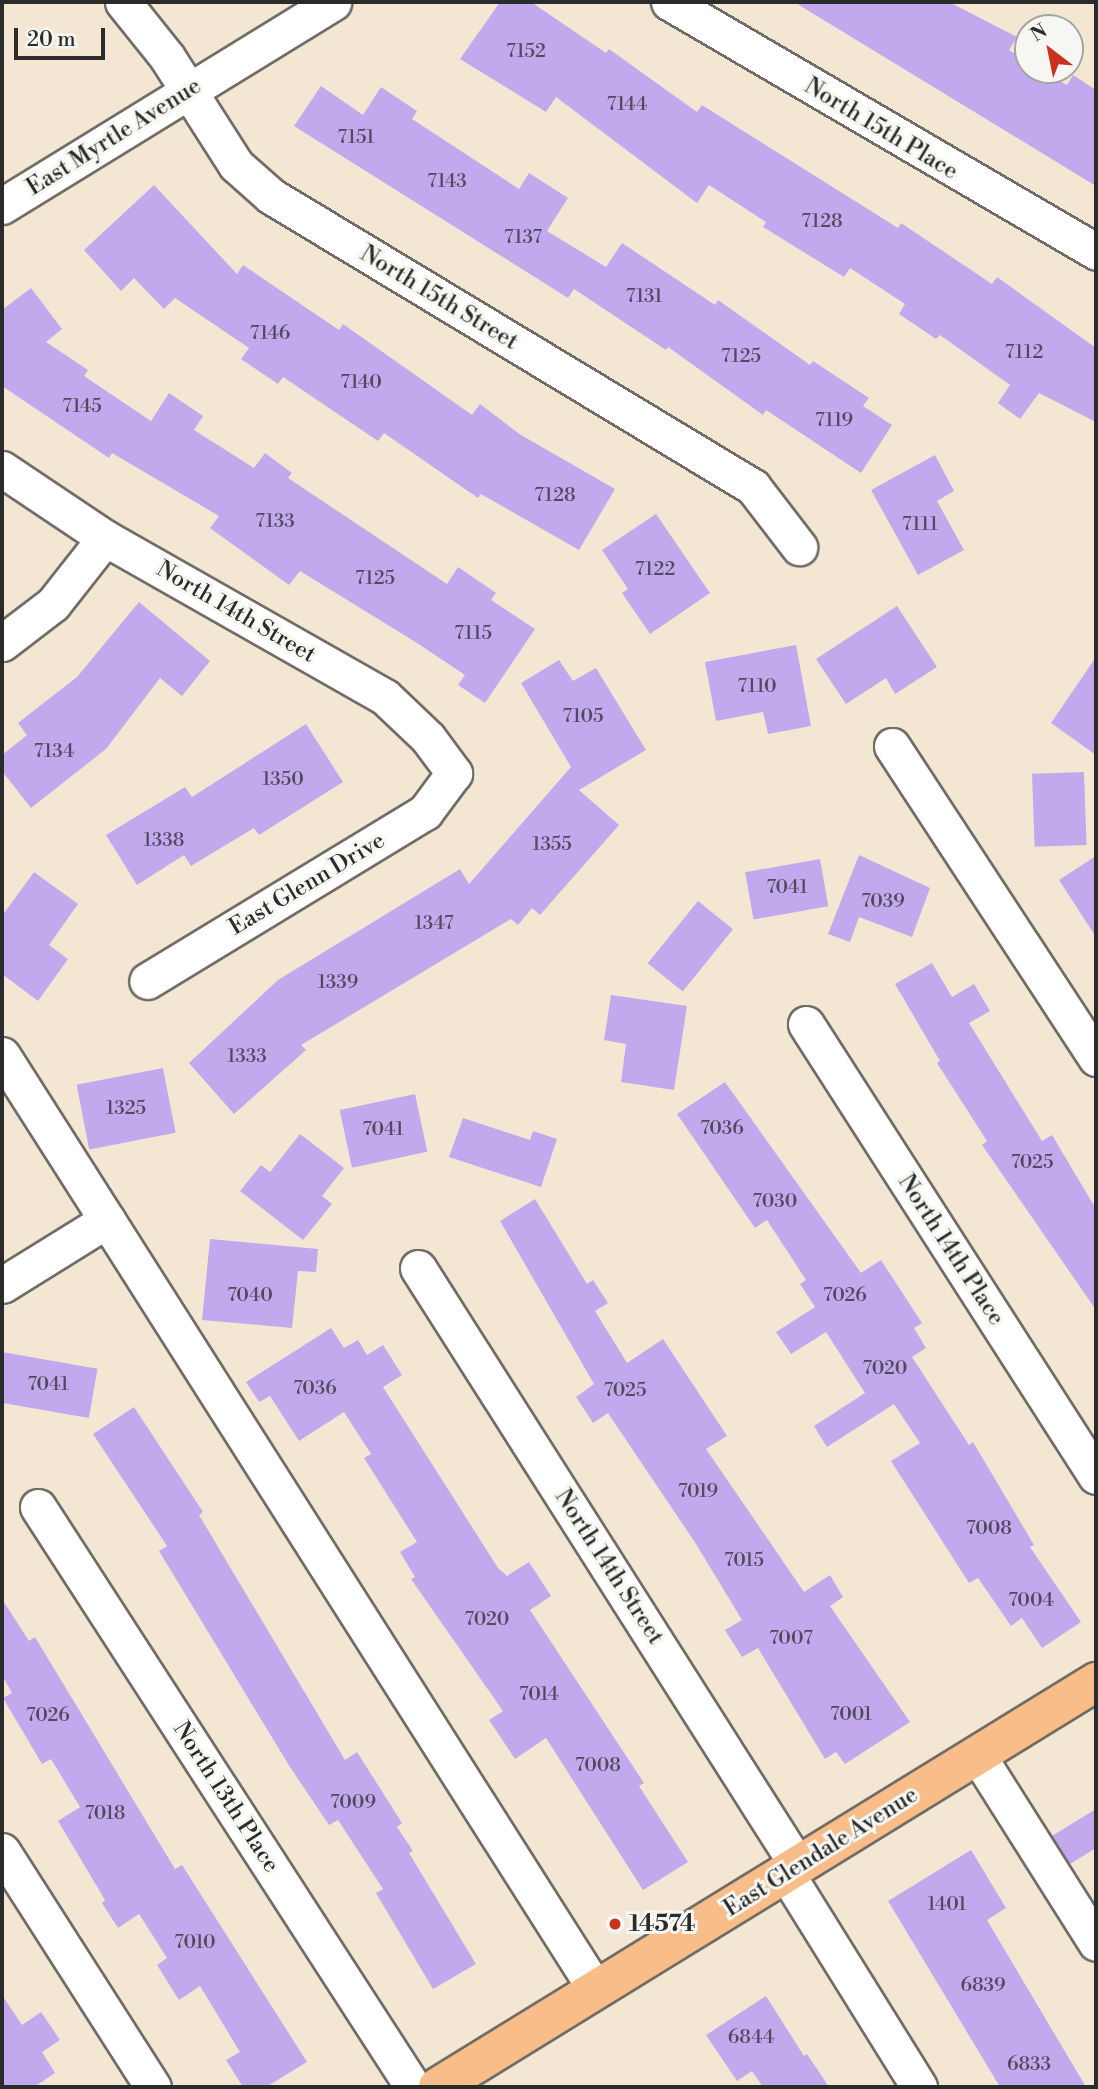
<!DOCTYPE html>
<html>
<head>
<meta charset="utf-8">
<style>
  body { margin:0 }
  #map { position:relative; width:1098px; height:2089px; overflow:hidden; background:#f3e7d4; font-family:"Libre Bodoni",serif }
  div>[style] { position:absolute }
  .building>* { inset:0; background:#c2a9ed; transform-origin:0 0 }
  .roads { filter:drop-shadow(2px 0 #716d66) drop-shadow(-2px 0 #716d66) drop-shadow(0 2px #716d66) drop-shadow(0 -2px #716d66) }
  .minor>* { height:35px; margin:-17.5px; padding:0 17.5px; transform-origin:17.5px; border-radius:17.5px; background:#fff }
  .major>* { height:38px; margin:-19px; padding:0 19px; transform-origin:19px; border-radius:19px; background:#f8bd89 }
  .dots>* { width:19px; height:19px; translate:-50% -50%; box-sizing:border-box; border:4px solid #f6f6f2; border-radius:50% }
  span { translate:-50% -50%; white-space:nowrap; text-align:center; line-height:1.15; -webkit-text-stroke:6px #f6f6f2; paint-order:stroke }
  .number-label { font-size:19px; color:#514a5c }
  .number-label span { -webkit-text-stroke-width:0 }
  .street-label { font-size:23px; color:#2b2b2b }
  .poi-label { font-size:23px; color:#2b2b2b; font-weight:700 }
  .left { translate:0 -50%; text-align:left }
  .frame { position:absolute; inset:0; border:4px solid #2b2b2b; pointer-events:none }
  .north { position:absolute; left:1014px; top:14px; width:70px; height:70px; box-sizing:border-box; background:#f6f6f2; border:2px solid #a5a5a2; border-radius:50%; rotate:328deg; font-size:19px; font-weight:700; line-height:28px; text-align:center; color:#2b2b2b }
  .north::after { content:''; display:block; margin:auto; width:24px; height:32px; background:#c8321e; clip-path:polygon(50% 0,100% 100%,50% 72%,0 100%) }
  .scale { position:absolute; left:14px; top:28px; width:91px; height:32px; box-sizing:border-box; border:4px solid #2b2b2b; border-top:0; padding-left:9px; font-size:21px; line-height:24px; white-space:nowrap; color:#2b2b2b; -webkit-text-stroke:5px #f6f6f2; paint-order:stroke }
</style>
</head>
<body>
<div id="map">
  <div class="building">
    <div style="clip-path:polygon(500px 2px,531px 2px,606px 53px,609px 49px,697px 112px,702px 105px,898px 228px,901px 223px,992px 284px,997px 277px,1096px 348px,1096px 422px,1039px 393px,1020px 419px,998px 403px,1010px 385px,940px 335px,936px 339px,899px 314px,905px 304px,850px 268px,844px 277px,763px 227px,766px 222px,709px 185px,697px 203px,556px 97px,546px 112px,460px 59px)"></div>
    <div style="clip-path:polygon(794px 2px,949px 2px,1017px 37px,1009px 50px,1028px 62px,1028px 70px,1042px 70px,1067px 85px,1073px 75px,1096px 90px,1096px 186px)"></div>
    <div style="clip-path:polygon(321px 86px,363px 115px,381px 87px,417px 111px,412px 119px,519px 189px,529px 173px,568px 198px,547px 231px,606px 267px,622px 243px,715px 305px,718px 300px,810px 365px,813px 361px,869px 398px,863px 406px,892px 425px,861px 473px,766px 410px,763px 415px,668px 347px,666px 350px,574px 289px,568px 298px,294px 126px)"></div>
    <div style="clip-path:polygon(154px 185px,237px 274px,243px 265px,339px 330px,343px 324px,472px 415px,480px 404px,521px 435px,615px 489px,579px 550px,481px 494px,478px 498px,384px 433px,378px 441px,283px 377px,278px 384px,241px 359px,249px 348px,175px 298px,164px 309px,134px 278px,121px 291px,84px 250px)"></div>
    <div style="clip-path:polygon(31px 288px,62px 329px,46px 342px,88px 370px,84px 376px,151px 421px,169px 393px,203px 416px,194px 430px,254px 468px,265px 453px,292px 473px,288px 478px,447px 584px,458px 567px,496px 593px,491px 600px,535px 629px,485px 703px,458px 685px,465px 675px,417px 643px,300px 571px,289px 585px,210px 528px,219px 516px,112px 453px,109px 458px,2px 386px,2px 310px)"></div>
    <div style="clip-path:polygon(935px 455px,954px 491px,937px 501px,964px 550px,918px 575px,871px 490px)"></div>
    <div style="clip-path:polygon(656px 514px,710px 593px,650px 634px,622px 593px,628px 589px,602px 550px)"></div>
    <div style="clip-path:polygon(139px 602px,210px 661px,182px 696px,160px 678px,106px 749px,31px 808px,2px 771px,2px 755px,27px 735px,18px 723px,77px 677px)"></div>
    <div style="clip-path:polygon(897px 606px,937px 667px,895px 694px,886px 678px,846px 704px,816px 659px)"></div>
    <div style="clip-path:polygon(796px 645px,811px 726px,768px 734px,763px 712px,716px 721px,705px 662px)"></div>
    <div style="clip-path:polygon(1096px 657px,1096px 755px,1051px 723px)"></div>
    <div style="clip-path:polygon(559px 660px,573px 681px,596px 668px,646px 750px,579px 790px,619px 825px,540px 915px,532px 908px,518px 925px,511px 919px,301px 1045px,306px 1050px,234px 1114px,189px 1063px,278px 980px,460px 869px,469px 884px,571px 767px,521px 683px)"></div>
    <div style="clip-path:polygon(306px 724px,343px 782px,259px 835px,254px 828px,191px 866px,184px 855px,137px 885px,106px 835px,185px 787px,192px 797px)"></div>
    <div style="left:1084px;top:772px;width:73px;height:52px;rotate:88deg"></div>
    <div style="clip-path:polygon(859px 855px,930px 888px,912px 937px,859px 917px,850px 942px,828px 934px)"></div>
    <div style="clip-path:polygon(1096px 856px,1096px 937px,1059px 880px)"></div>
    <div style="left:820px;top:859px;width:48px;height:76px;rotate:80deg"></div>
    <div style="clip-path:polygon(34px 872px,78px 904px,49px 945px,68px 959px,38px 1001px,2px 974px,2px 916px)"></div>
    <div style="left:698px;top:901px;width:45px;height:80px;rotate:39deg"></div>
    <div style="clip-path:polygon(932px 963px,952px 997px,974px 984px,990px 1011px,969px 1023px,1042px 1141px,1052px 1135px,1096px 1209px,1096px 1310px,982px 1145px,987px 1141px,937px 1063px,940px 1061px,895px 984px)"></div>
    <div style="clip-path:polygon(611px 995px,687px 1006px,674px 1090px,621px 1082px,626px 1044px,604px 1040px)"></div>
    <div style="left:163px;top:1068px;width:66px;height:88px;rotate:79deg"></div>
    <div style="clip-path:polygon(725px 1082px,861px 1273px,881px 1260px,922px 1323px,914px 1328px,926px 1348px,912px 1357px,969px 1445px,973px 1442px,1034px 1545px,1030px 1547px,1081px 1622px,1042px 1648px,1022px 1618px,1011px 1626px,978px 1578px,969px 1583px,891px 1461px,920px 1443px,894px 1404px,827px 1447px,814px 1426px,865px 1393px,826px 1332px,791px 1354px,776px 1332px,815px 1307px,800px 1284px,806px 1280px,767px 1220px,755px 1228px,677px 1114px)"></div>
    <div style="left:415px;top:1094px;width:59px;height:77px;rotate:78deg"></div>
    <div style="clip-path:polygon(463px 1118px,530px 1140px,533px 1131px,557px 1139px,541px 1187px,449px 1157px)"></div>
    <div style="clip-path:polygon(300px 1134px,344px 1168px,322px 1196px,332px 1204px,303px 1240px,240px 1191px,261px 1165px,270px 1172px)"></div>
    <div style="clip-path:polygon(535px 1199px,587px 1284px,593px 1280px,608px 1303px,595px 1311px,627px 1363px,663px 1339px,727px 1436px,706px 1449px,804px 1592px,830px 1575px,843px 1597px,830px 1606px,910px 1722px,845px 1764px,836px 1752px,825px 1759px,758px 1648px,742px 1657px,725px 1630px,742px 1620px,696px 1544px,608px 1413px,593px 1423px,576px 1397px,594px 1384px,500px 1221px)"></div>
    <div style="clip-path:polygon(210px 1239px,318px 1249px,316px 1272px,298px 1271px,292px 1328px,202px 1320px)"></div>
    <div style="clip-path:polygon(331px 1328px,344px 1348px,358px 1340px,367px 1355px,383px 1345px,402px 1375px,383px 1387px,498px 1568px,507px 1576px,529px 1562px,551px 1596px,530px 1610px,644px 1783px,639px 1786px,688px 1862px,643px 1890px,546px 1738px,515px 1759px,489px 1720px,503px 1711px,411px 1579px,415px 1577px,400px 1552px,417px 1542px,364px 1458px,371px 1454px,344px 1412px,299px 1441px,270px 1396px,259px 1402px,246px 1382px)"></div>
    <div style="left:2px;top:1352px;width:97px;height:50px;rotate:10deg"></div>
    <div style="clip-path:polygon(134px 1407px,203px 1512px,199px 1515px,345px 1760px,357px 1752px,402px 1823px,397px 1827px,413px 1851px,409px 1853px,476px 1964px,433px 1989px,376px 1893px,383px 1889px,338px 1820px,329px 1825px,290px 1767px,159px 1551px,167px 1546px,93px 1434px)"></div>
    <div style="clip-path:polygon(2px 1599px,29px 1641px,35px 1637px,175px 1869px,182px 1865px,307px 2062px,266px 2087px,243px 2087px,226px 2060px,240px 2052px,200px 1986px,179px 2000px,157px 1965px,167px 1958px,139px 1914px,118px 1928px,102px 1903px,105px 1900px,58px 1821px,80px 1807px,51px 1759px,42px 1764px,3px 1698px,12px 1693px,2px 1675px)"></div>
    <div style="clip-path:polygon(1096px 1809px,1096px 1848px,1070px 1864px,1052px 1836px)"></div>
    <div style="clip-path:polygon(971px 1850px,1006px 1908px,987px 1920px,1086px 2087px,1000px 2087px,888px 1901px)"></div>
    <div style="clip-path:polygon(2px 1995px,22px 2025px,41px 2012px,60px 2040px,42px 2052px,55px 2073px,34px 2087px,2px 2087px)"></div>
    <div style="clip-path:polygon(766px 1996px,804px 2056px,807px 2054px,829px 2087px,763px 2087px,752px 2071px,737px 2081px,706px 2035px)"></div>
  </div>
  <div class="roads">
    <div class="minor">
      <div style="left:123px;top:2px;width:70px;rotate:51.3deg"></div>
      <div style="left:167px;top:57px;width:128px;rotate:57.4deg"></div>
      <div style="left:236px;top:165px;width:47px;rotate:41.5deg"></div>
      <div style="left:271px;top:196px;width:563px;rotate:31.12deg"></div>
      <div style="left:753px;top:487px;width:76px;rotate:52.5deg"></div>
      <div style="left:669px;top:2px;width:495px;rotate:30.3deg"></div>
      <div style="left:2px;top:206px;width:389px;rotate:-31.6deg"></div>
      <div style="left:2px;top:469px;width:124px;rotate:33.8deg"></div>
      <div style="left:105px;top:538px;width:322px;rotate:29.6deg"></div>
      <div style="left:385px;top:697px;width:59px;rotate:43.6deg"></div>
      <div style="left:428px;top:738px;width:44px;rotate:53.4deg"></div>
      <div style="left:454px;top:773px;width:49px;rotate:126.6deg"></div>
      <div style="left:425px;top:812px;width:325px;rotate:148.7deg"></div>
      <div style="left:2px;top:643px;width:64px;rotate:-37.4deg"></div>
      <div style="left:53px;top:604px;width:84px;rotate:-51.8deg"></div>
      <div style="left:892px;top:746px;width:373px;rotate:56.8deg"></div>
      <div style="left:806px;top:1024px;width:537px;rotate:57.32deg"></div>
      <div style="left:2px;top:1055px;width:196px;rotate:57.5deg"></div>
      <div style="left:107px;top:1220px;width:123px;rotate:148.2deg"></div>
      <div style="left:107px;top:1220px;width:912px;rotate:57.58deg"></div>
      <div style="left:418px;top:1268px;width:709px;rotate:57.57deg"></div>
      <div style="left:38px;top:1507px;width:691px;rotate:57.12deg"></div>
      <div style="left:978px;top:1756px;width:221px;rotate:57.7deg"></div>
      <div style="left:2px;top:1851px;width:280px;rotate:57.4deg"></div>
      <div style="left:786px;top:1873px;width:252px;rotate:58.1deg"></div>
    </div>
    <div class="major">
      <div style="left:438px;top:2087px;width:773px;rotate:-31.61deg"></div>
    </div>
  </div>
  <div class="dots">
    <div style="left:615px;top:1924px;background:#c8321e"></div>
  </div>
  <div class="number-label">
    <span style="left:526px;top:52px">7152</span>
    <span style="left:627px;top:105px">7144</span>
    <span style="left:356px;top:138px">7151</span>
    <span style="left:447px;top:182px">7143</span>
    <span style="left:822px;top:222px">7128</span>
    <span style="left:523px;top:238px">7137</span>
    <span style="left:644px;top:297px">7131</span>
    <span style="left:270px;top:334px">7146</span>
    <span style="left:1024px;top:353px">7112</span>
    <span style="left:741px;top:357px">7125</span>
    <span style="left:361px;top:383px">7140</span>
    <span style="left:82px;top:407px">7145</span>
    <span style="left:834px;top:421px">7119</span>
    <span style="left:555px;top:496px">7128</span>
    <span style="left:275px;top:522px">7133</span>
    <span style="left:920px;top:525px">7111</span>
    <span style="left:655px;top:570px">7122</span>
    <span style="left:375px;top:579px">7125</span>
    <span style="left:473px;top:634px">7115</span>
    <span style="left:757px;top:687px">7110</span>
    <span style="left:583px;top:717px">7105</span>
    <span style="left:54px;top:752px">7134</span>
    <span style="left:283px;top:780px">1350</span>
    <span style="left:164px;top:841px">1338</span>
    <span style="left:552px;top:845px">1355</span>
    <span style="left:787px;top:888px">7041</span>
    <span style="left:883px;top:902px">7039</span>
    <span style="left:434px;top:924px">1347</span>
    <span style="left:338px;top:983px">1339</span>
    <span style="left:247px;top:1057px">1333</span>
    <span style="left:126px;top:1109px">1325</span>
    <span style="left:722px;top:1129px">7036</span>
    <span style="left:383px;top:1130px">7041</span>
    <span style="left:1032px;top:1163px">7025</span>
    <span style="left:775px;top:1202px">7030</span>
    <span style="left:250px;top:1296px">7040</span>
    <span style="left:845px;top:1296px">7026</span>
    <span style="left:885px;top:1369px">7020</span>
    <span style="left:48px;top:1385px">7041</span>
    <span style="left:315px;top:1389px">7036</span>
    <span style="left:625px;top:1391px">7025</span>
    <span style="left:698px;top:1492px">7019</span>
    <span style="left:989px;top:1529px">7008</span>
    <span style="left:744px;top:1561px">7015</span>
    <span style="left:1031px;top:1601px">7004</span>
    <span style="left:487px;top:1620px">7020</span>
    <span style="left:791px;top:1639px">7007</span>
    <span style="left:539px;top:1695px">7014</span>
    <span style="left:851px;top:1715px">7001</span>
    <span style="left:48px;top:1716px">7026</span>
    <span style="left:598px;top:1766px">7008</span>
    <span style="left:353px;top:1803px">7009</span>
    <span style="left:105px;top:1814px">7018</span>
    <span style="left:947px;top:1905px">1401</span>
    <span style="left:195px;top:1943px">7010</span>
    <span style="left:983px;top:1986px">6839</span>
    <span style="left:751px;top:2038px">6844</span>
    <span style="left:1029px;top:2065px">6833</span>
  </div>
  <div class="street-label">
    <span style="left:881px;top:129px;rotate:31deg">North 15th Place</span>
    <span style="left:114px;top:137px;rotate:-32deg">East Myrtle Avenue</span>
    <span style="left:439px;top:298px;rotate:31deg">North 15th Street</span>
    <span style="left:236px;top:612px;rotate:30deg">North 14th Street</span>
    <span style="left:307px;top:884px;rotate:-31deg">East Glenn Drive</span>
    <span style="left:951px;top:1250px;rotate:57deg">North 14th Place</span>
    <span style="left:609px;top:1567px;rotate:57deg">North 14th Street</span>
    <span style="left:226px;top:1797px;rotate:57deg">North 13th Place</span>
    <span style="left:821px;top:1852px;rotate:-32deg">East Glendale Avenue</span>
  </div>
  <div class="poi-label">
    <span class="left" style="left:629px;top:1924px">14574</span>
  </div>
  <div class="frame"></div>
  <div class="north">N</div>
  <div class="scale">20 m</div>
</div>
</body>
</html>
